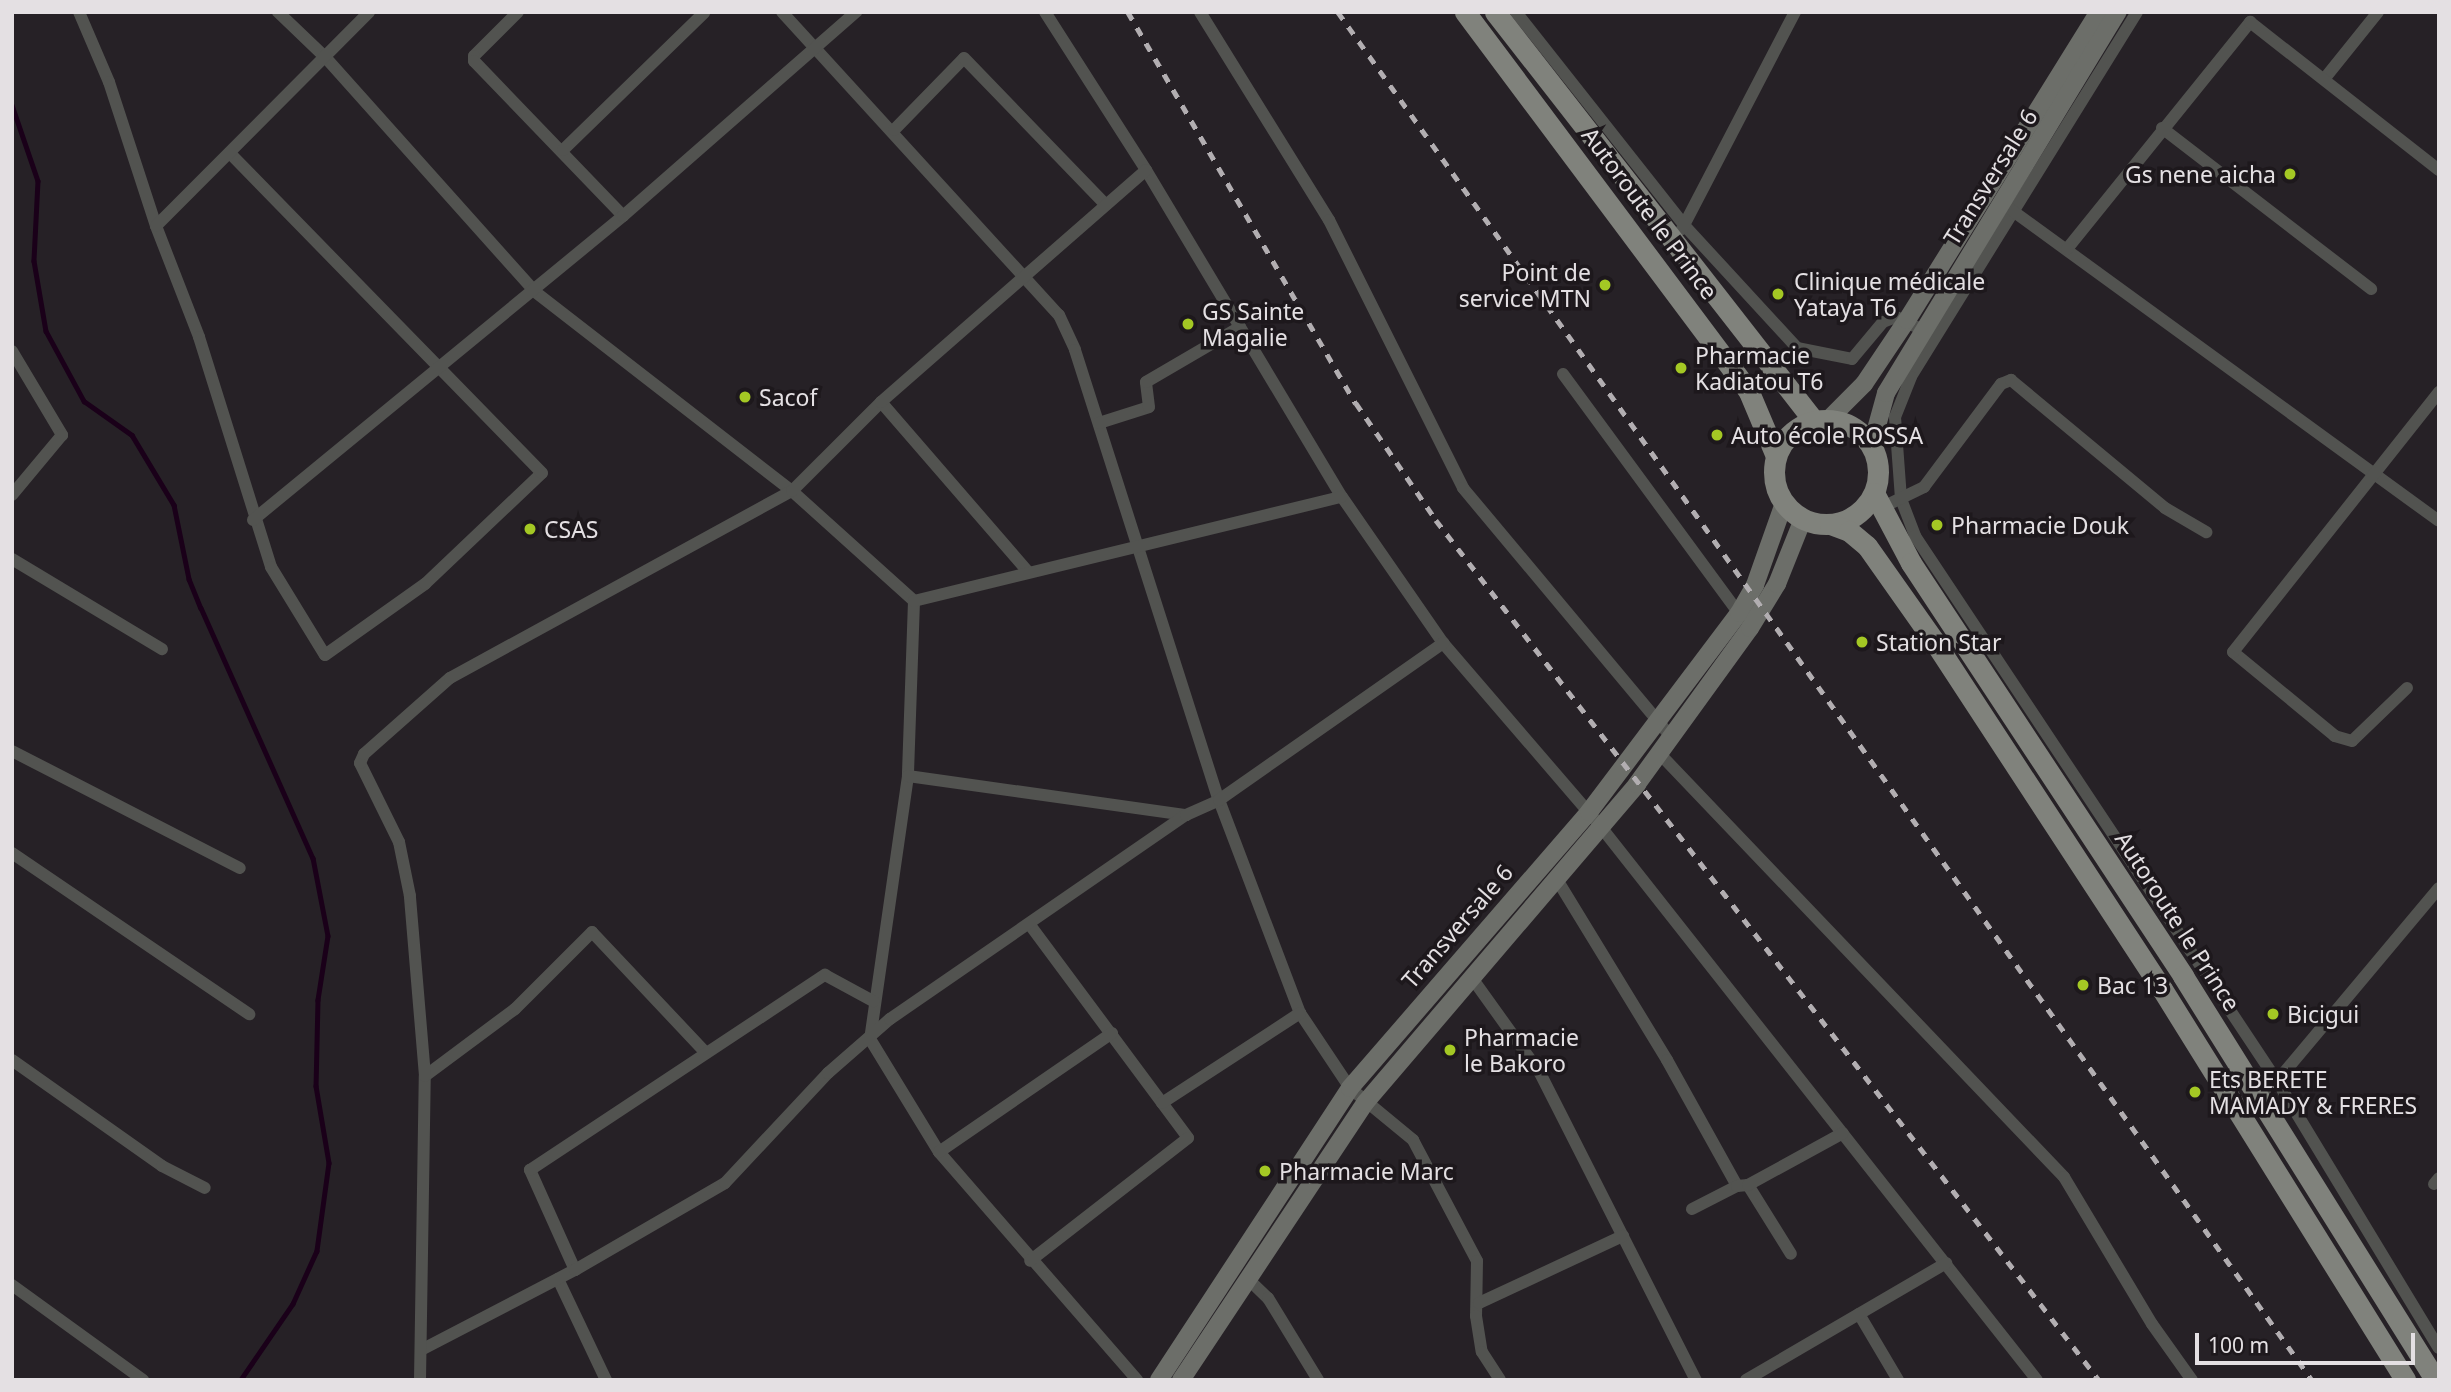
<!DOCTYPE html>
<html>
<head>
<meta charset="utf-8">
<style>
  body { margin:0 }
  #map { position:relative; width:2451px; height:1392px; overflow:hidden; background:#262126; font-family:"Noto Sans",sans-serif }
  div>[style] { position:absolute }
  .stream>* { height:4.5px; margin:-2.25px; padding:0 2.25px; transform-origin:2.25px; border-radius:2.25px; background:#1a0019 }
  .minor>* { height:12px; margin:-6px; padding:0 6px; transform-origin:6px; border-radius:6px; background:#525350 }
  .secondary>* { height:18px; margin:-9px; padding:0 9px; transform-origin:9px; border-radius:9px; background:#6c6e69 }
  .primary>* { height:21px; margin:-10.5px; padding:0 10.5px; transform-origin:10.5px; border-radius:10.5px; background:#80827c }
  .primary>.ring { margin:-10.5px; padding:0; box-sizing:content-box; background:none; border:21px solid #80827c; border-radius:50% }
  .rail>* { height:4.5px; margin-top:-2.25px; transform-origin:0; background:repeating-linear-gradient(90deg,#b2aeb1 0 9px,transparent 0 18px) }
  .dots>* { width:19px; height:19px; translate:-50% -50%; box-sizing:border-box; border:4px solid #1d181c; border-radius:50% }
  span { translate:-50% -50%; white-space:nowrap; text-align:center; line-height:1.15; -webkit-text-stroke:7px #1d181c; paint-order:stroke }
  .poi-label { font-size:23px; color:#e4e0e3 }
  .right { translate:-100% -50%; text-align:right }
  .left { translate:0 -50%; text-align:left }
  .street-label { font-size:23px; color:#e4e0e3 }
  .frame { position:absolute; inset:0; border:14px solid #e4e0e3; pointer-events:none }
  .scale { position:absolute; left:2195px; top:1333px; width:220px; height:32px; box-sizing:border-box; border:4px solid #e4e0e3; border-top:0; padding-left:9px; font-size:21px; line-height:24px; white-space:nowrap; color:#e4e0e3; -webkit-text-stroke:5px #1d181c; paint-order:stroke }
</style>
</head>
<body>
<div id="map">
  <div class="stream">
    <div style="left:12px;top:105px;width:80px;rotate:71.1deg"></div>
    <div style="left:38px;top:181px;width:80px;rotate:92.9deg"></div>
    <div style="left:34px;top:261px;width:71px;rotate:80.3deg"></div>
    <div style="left:46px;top:331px;width:80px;rotate:61.5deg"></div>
    <div style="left:84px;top:401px;width:59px;rotate:35.3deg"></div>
    <div style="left:132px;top:435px;width:82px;rotate:59deg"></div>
    <div style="left:174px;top:505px;width:76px;rotate:78.5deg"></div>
    <div style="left:189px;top:579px;width:31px;rotate:68deg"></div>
    <div style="left:201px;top:608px;width:274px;rotate:65.9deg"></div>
    <div style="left:313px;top:858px;width:79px;rotate:79.1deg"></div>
    <div style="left:328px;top:936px;width:65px;rotate:98.9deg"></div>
    <div style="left:318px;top:1000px;width:86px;rotate:91.3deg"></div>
    <div style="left:316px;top:1086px;width:78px;rotate:80.4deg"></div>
    <div style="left:329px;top:1163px;width:89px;rotate:97.8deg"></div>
    <div style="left:317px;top:1251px;width:58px;rotate:114.4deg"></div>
    <div style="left:293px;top:1304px;width:92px;rotate:124.4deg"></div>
  </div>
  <div class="minor">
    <div style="left:79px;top:12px;width:76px;rotate:66.8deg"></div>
    <div style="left:109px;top:82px;width:151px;rotate:71.9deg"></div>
    <div style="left:156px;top:226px;width:119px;rotate:68.8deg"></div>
    <div style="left:199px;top:337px;width:241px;rotate:72.6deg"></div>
    <div style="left:271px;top:567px;width:103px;rotate:58.5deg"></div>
    <div style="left:325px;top:655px;width:123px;rotate:-35.4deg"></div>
    <div style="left:425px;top:584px;width:161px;rotate:-43.5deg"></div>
    <div style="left:542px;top:473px;width:447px;rotate:-134.3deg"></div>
    <div style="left:278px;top:12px;width:66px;rotate:43.8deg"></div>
    <div style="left:326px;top:58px;width:312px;rotate:48.2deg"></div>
    <div style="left:534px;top:291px;width:326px;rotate:37.8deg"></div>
    <div style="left:792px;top:491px;width:164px;rotate:42deg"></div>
    <div style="left:914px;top:601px;width:175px;rotate:92deg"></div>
    <div style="left:908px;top:776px;width:266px;rotate:98.2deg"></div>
    <div style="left:870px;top:1039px;width:132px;rotate:58.6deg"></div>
    <div style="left:939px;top:1152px;width:302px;rotate:49deg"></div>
    <div style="left:518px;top:12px;width:62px;rotate:135deg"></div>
    <div style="left:474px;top:56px;width:5px;rotate:90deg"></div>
    <div style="left:474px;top:61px;width:215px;rotate:46.1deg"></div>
    <div style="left:782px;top:12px;width:411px;rotate:47.6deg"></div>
    <div style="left:1059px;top:315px;width:38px;rotate:65deg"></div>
    <div style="left:1075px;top:350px;width:472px;rotate:72.3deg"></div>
    <div style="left:1219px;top:800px;width:228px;rotate:69.2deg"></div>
    <div style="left:1300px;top:1013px;width:90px;rotate:56.3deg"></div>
    <div style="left:1350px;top:1088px;width:82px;rotate:39.5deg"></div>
    <div style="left:1413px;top:1140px;width:137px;rotate:62.1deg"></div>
    <div style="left:1477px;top:1261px;width:55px;rotate:91deg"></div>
    <div style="left:1476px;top:1316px;width:36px;rotate:81deg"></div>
    <div style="left:1482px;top:1352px;width:33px;rotate:57deg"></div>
    <div style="left:1045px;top:12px;width:188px;rotate:57.4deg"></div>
    <div style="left:1146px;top:170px;width:381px;rotate:59.1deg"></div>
    <div style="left:1342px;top:497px;width:178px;rotate:55.3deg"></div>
    <div style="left:1443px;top:643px;width:243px;rotate:49.3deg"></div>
    <div style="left:1601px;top:827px;width:704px;rotate:51.75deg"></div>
    <div style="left:1200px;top:12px;width:245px;rotate:58.2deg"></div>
    <div style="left:1329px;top:220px;width:300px;rotate:63.4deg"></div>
    <div style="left:1463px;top:488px;width:323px;rotate:50.1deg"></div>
    <div style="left:1516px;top:12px;width:271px;rotate:51.7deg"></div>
    <div style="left:1684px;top:225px;width:167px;rotate:47.4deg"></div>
    <div style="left:1797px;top:348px;width:56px;rotate:11.3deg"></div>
    <div style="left:1852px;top:359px;width:48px;rotate:-50deg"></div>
    <div style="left:1883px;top:322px;width:14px;rotate:-21deg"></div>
    <div style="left:1896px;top:317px;width:30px;rotate:26deg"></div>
    <div style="left:2137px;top:12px;width:429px;rotate:121.8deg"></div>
    <div style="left:1911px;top:377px;width:43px;rotate:111.8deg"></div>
    <div style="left:1895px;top:417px;width:82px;rotate:85.8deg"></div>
    <div style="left:1901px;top:499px;width:40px;rotate:69deg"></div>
    <div style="left:1915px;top:536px;width:654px;rotate:56.41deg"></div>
    <div style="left:2277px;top:1081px;width:312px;rotate:58.8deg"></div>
    <div style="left:2325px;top:78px;width:85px;rotate:-51.2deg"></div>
    <div style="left:2162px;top:128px;width:264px;rotate:37.6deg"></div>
    <div style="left:894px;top:130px;width:100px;rotate:-45.8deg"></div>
    <div style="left:964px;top:58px;width:204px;rotate:46deg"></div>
    <div style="left:563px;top:150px;width:197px;rotate:-44.2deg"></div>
    <div style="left:2006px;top:206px;width:535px;rotate:36.04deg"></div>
    <div style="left:156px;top:226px;width:302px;rotate:-45.1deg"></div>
    <div style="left:1682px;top:229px;width:245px;rotate:-62.5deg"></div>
    <div style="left:2067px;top:249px;width:292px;rotate:-51.1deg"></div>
    <div style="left:2250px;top:22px;width:240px;rotate:38.1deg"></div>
    <div style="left:12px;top:351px;width:98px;rotate:59.2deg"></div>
    <div style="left:62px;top:435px;width:78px;rotate:129.8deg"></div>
    <div style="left:1563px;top:374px;width:300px;rotate:53.7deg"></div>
    <div style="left:881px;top:402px;width:225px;rotate:49.1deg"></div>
    <div style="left:1099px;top:423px;width:52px;rotate:-17.7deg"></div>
    <div style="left:1149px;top:407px;width:25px;rotate:-97deg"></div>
    <div style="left:1146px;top:382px;width:109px;rotate:-30.3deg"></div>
    <div style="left:1883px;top:507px;width:46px;rotate:-26deg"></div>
    <div style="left:1924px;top:487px;width:129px;rotate:-53.2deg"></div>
    <div style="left:2001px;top:384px;width:11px;rotate:-22deg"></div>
    <div style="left:2011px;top:380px;width:200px;rotate:39.7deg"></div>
    <div style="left:2165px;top:508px;width:48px;rotate:30.3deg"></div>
    <div style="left:253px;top:520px;width:479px;rotate:-39.4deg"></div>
    <div style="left:623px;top:216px;width:310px;rotate:-41.2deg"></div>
    <div style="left:12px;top:559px;width:175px;rotate:31deg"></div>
    <div style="left:914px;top:601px;width:440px;rotate:-13.7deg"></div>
    <div style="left:2407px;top:688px;width:76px;rotate:136.1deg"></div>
    <div style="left:2352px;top:741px;width:18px;rotate:-164deg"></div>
    <div style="left:2335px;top:736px;width:132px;rotate:-140.5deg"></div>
    <div style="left:2233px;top:652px;width:332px;rotate:-51.6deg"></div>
    <div style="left:12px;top:751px;width:256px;rotate:27.2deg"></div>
    <div style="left:1658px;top:752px;width:588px;rotate:46.31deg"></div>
    <div style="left:2064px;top:1177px;width:171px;rotate:59.1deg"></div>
    <div style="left:2152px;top:1324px;width:69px;rotate:54.5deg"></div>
    <div style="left:908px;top:776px;width:281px;rotate:8deg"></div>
    <div style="left:12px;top:853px;width:287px;rotate:34.2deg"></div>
    <div style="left:1556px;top:878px;width:213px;rotate:58.6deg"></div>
    <div style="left:1667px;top:1060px;width:144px;rotate:60.9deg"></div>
    <div style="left:1030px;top:925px;width:265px;rotate:53.4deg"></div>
    <div style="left:1188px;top:1138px;width:200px;rotate:142.1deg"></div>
    <div style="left:1472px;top:978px;width:117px;rotate:54.4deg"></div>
    <div style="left:1540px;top:1073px;width:344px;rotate:63.1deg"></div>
    <div style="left:12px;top:1060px;width:184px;rotate:35.2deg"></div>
    <div style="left:162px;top:1166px;width:48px;rotate:27.1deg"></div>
    <div style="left:425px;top:1076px;width:112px;rotate:-36.7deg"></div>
    <div style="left:515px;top:1009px;width:109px;rotate:-45deg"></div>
    <div style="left:592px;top:932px;width:165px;rotate:46.7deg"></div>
    <div style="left:2257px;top:1095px;width:24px;rotate:-35deg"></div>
    <div style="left:2277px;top:1081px;width:252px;rotate:-50deg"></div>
    <div style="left:1162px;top:1103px;width:165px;rotate:-33.1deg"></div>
    <div style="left:939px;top:1152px;width:210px;rotate:-34.5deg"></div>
    <div style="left:2434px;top:1184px;width:8px;rotate:-50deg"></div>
    <div style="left:1748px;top:1185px;width:81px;rotate:58.1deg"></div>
    <div style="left:1692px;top:1209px;width:51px;rotate:-27.1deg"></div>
    <div style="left:1737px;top:1186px;width:11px;rotate:-5deg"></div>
    <div style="left:1748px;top:1185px;width:108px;rotate:-28.7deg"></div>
    <div style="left:575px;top:1270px;width:110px;rotate:-114.2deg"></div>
    <div style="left:530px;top:1170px;width:354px;rotate:-33.5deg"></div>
    <div style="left:825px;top:975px;width:55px;rotate:28.4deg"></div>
    <div style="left:1247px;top:1278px;width:29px;rotate:44deg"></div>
    <div style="left:1268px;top:1298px;width:96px;rotate:58.6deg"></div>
    <div style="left:558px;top:1279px;width:112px;rotate:64.6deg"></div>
    <div style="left:12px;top:1285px;width:162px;rotate:35.9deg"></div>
    <div style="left:1479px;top:1303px;width:159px;rotate:-25deg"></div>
    <div style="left:1859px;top:1314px;width:77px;rotate:59.4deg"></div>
    <div style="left:421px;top:1350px;width:174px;rotate:-27.5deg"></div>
    <div style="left:575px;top:1270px;width:173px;rotate:-30.1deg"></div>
    <div style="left:725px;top:1183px;width:151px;rotate:-46.9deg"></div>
    <div style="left:828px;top:1073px;width:82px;rotate:-41.1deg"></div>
    <div style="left:890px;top:1019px;width:359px;rotate:-34.6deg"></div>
    <div style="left:1186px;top:815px;width:36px;rotate:-24deg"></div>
    <div style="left:1219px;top:800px;width:274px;rotate:-35deg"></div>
    <div style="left:420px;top:1380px;width:304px;rotate:-89.1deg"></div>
    <div style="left:425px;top:1076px;width:181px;rotate:-94.8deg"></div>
    <div style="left:410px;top:896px;width:55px;rotate:-101.5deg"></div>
    <div style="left:399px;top:842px;width:88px;rotate:-116.3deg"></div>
    <div style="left:360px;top:763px;width:10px;rotate:-66deg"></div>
    <div style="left:364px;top:754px;width:115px;rotate:-41.5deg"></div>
    <div style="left:450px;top:678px;width:390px;rotate:-28.7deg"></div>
    <div style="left:792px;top:491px;width:126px;rotate:-45deg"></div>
    <div style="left:881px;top:402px;width:352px;rotate:-41.2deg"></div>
    <div style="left:1746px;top:1380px;width:232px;rotate:-30.3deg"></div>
  </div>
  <div class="secondary">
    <div style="left:1828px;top:420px;width:51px;rotate:-45deg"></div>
    <div style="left:1864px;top:384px;width:77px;rotate:-56.1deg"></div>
    <div style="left:1907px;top:320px;width:363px;rotate:-58.1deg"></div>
    <div style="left:1872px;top:444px;width:53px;rotate:-74.6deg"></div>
    <div style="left:1886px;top:393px;width:446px;rotate:-58.7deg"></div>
    <div style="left:1159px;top:1380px;width:349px;rotate:-56.8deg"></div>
    <div style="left:1350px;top:1088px;width:365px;rotate:-49.1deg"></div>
    <div style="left:1589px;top:812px;width:249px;rotate:-53deg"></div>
    <div style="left:1739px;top:613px;width:32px;rotate:-60deg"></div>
    <div style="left:1755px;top:585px;width:87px;rotate:-70.5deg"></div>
    <div style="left:1181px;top:1380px;width:333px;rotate:-56.4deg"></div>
    <div style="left:1365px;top:1103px;width:419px;rotate:-49.5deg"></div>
    <div style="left:1637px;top:784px;width:193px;rotate:-54.1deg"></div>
    <div style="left:1750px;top:628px;width:52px;rotate:-58.5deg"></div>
    <div style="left:1777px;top:584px;width:70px;rotate:-68.2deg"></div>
  </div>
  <div class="primary">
    <div style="left:1465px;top:12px;width:474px;rotate:53.2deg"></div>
    <div style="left:1749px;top:392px;width:69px;rotate:67.1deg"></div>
    <div style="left:1495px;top:12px;width:519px;rotate:52.05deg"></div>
    <div class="ring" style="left:1774px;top:420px;width:83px;height:83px"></div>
    <div style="left:1874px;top:493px;width:79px;rotate:62.1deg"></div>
    <div style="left:1911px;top:563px;width:495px;rotate:56.6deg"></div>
    <div style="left:2183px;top:976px;width:476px;rotate:58deg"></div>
    <div style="left:1830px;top:524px;width:20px;rotate:20deg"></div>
    <div style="left:1849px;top:531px;width:23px;rotate:40deg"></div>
    <div style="left:1867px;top:546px;width:116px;rotate:54.8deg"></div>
    <div style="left:1934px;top:641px;width:416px;rotate:56.8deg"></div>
    <div style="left:2162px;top:989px;width:460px;rotate:58.1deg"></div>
  </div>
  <div class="rail">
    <div style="left:1128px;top:12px;width:453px;rotate:59.8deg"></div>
    <div style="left:1356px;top:403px;width:142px;rotate:55.6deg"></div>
    <div style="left:1436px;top:520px;width:1086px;rotate:52.37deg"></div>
    <div style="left:1338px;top:12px;width:1679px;rotate:54.55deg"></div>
  </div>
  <div class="dots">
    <div style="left:2290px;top:174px;background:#a4c824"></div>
    <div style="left:1605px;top:285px;background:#a4c824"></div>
    <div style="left:1778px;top:294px;background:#a4c824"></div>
    <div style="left:1188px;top:324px;background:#a4c824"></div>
    <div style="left:1681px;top:368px;background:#a4c824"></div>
    <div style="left:745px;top:397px;background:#a4c824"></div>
    <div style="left:1717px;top:435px;background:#a4c824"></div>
    <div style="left:1937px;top:525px;background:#a4c824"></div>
    <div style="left:530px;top:529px;background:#a4c824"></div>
    <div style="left:1862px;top:642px;background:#a4c824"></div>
    <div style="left:2083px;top:985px;background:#a4c824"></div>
    <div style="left:2273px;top:1014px;background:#a4c824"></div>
    <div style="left:1450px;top:1050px;background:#a4c824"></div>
    <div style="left:2195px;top:1092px;background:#a4c824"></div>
    <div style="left:1265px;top:1171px;background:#a4c824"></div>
  </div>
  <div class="poi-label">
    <span class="right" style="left:2276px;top:174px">Gs nene aicha</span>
    <span class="right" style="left:1591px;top:285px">Point de<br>service MTN</span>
    <span class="left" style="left:1794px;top:294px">Clinique médicale<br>Yataya T6</span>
    <span class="left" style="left:1202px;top:324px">GS Sainte<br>Magalie</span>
    <span class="left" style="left:1695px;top:368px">Pharmacie<br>Kadiatou T6</span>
    <span class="left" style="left:759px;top:397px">Sacof</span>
    <span class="left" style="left:1731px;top:435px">Auto école ROSSA</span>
    <span class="left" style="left:1951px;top:525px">Pharmacie Douk</span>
    <span class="left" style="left:544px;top:529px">CSAS</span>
    <span class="left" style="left:1876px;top:642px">Station Star</span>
    <span class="left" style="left:2097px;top:985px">Bac 13</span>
    <span class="left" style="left:2287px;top:1014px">Bicigui</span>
    <span class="left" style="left:1464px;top:1050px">Pharmacie<br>le Bakoro</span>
    <span class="left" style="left:2209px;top:1092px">Ets BERETE<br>MAMADY &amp; FRERES</span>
    <span class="left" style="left:1279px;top:1171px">Pharmacie Marc</span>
  </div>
  <div class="street-label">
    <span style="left:1990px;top:177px;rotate:-58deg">Transversale 6</span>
    <span style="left:1650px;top:213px;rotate:53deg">Autoroute le Prince</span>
    <span style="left:2178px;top:921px;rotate:57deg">Autoroute le Prince</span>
    <span style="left:1457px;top:926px;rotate:-49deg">Transversale 6</span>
  </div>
  <div class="frame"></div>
  <div class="scale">100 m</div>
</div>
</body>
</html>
